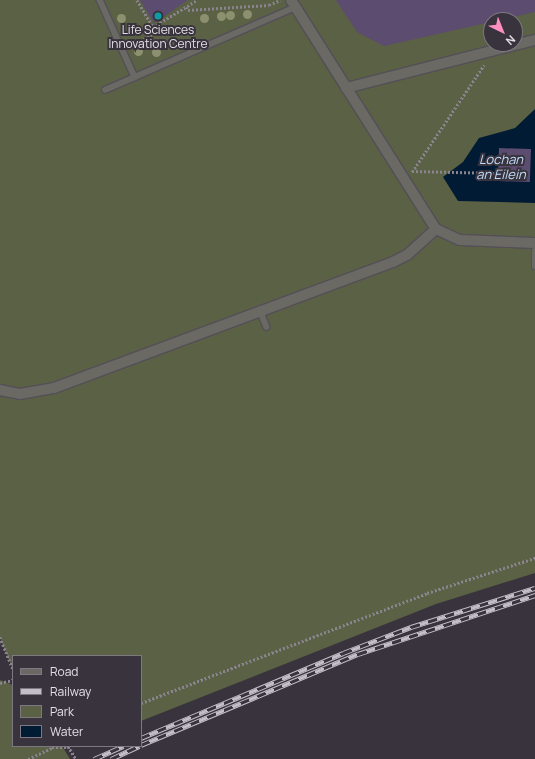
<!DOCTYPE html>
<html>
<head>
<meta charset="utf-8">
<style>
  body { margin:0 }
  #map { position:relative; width:535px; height:759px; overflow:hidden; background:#39333d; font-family:Manrope,sans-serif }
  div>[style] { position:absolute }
  .green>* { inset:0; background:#5b6144 }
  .water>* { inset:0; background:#011b34 }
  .building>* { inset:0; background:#5c4c70; transform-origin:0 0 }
  .path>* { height:2.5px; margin-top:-1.25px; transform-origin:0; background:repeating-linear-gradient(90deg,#89848d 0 2px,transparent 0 4px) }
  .roads { filter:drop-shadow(1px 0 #544f58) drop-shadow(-1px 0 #544f58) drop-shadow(0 1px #544f58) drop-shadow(0 -1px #544f58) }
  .lane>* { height:5.5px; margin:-2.75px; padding:0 2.75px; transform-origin:2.75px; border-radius:2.75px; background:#6a6963 }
  .street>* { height:10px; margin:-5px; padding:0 5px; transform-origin:5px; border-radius:5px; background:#6a6963 }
  .rail>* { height:4.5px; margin-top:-2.25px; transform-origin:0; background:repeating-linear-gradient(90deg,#39333d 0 9px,#c4bfc7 0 18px); box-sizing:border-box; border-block:1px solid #c4bfc7 }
  .trees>* { width:9px; height:9px; margin:-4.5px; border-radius:50%; background:#8c906f }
  .dots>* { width:11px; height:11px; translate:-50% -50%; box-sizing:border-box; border:2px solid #39333d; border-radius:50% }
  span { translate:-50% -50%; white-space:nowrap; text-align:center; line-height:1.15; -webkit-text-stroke:4px #39333d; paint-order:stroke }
  .poi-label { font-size:12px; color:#e3dfe6 }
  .water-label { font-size:13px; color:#bedcfc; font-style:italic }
  .legend { position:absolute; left:12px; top:655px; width:130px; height:92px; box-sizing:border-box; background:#39333d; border:1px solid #7d7881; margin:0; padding:5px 7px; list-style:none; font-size:12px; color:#e3dfe6 }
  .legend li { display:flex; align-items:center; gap:8px; height:20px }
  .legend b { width:20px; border:1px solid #7d7881 }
  .north { position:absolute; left:483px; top:12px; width:40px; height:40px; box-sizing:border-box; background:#39333d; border:1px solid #7d7881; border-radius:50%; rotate:137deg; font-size:11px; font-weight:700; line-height:16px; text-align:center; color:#e3dfe6 }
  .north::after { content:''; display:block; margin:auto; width:14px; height:18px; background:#fd8ec0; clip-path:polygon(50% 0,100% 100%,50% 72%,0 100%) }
</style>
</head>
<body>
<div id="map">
  <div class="green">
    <div style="clip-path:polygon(evenodd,0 0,535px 0,535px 573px,436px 604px,141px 721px,141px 656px,13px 656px,13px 670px,0 638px,0 0,491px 20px,515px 20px,515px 44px,491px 44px,491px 20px)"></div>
    <div style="clip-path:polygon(0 680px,13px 685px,13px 746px,62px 746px,70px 759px,0 759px)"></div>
  </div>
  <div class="water">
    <div style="clip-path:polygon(535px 109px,535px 203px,458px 201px,443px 177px,463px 162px,479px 138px,515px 128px)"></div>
  </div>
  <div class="building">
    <div style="clip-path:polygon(140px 0,188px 0,154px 23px)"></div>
    <div style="clip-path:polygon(336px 0,535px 0,535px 12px,384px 46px,357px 32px)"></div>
    <div style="left:499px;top:148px;width:32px;height:33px;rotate:2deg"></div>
  </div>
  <div class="path">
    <div style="left:137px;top:0;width:31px;rotate:59deg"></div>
    <div style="left:153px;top:27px;width:52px;rotate:-31.5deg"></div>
    <div style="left:186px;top:7px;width:4px;rotate:56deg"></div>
    <div style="left:188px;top:10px;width:81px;rotate:-3.5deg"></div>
    <div style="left:269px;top:5px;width:12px;rotate:-24deg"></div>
    <div style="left:130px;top:47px;width:23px;rotate:-29deg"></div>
    <div style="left:150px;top:36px;width:9px;rotate:-72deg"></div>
    <div style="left:412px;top:171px;width:85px;rotate:1.3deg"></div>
    <div style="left:412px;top:172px;width:129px;rotate:-56.1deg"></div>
    <div style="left:0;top:637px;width:35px;rotate:68deg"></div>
    <div style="left:0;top:683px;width:13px;rotate:-13deg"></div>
    <div style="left:141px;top:703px;width:306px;rotate:-21deg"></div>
    <div style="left:427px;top:593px;width:114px;rotate:-18deg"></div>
    <div style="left:68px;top:746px;width:15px;rotate:58deg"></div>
    <div style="left:28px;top:759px;width:26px;rotate:-25deg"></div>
    <div style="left:52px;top:748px;width:18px"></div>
  </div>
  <div class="roads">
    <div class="lane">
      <div style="left:100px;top:0;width:85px;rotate:65.6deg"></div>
      <div style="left:105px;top:90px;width:208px;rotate:-23.5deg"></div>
      <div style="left:535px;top:251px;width:15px;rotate:90deg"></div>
      <div style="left:260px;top:310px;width:18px;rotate:68deg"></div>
    </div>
    <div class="street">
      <div style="left:291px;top:0;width:271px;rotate:57.7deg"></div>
      <div style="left:436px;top:229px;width:26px;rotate:25deg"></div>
      <div style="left:460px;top:240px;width:75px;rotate:2.3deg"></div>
      <div style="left:346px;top:88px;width:195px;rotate:-14.3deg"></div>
      <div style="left:0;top:390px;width:20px;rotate:11deg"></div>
      <div style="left:20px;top:394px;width:35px;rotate:-10deg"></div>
      <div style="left:54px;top:388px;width:362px;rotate:-20.4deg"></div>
      <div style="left:393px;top:262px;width:16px;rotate:-27deg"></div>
      <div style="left:407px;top:255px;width:39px;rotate:-42deg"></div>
    </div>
  </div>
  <div class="rail">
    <div style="left:141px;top:738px;width:219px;rotate:-22.8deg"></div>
    <div style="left:343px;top:653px;width:73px;rotate:-20.9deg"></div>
    <div style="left:411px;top:627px;width:130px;rotate:-17.5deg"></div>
    <div style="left:141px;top:745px;width:235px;rotate:-22.8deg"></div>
    <div style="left:358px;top:654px;width:187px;rotate:-18.4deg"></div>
    <div style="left:94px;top:759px;width:32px;rotate:-24deg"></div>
    <div style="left:111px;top:759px;width:31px;rotate:-25deg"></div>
  </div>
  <div class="trees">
    <div style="left:247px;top:14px"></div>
    <div style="left:230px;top:15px"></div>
    <div style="left:221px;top:16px"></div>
    <div style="left:121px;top:18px"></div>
    <div style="left:204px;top:18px"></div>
    <div style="left:146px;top:29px"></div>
    <div style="left:138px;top:51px"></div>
    <div style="left:156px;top:52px"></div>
  </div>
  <div class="dots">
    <div style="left:158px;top:16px;background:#0f9aa8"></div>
  </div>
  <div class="poi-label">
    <span style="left:158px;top:37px">Life Sciences<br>Innovation Centre</span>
  </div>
  <div class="water-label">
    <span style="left:501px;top:167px">Lochan<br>an Eilein</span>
  </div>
  <ul class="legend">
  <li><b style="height:5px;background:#6a6963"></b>Road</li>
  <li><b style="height:5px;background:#c4bfc7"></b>Railway</li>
  <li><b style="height:11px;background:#5b6144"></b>Park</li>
  <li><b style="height:11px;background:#011b34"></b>Water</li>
  </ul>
  <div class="north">N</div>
</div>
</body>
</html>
